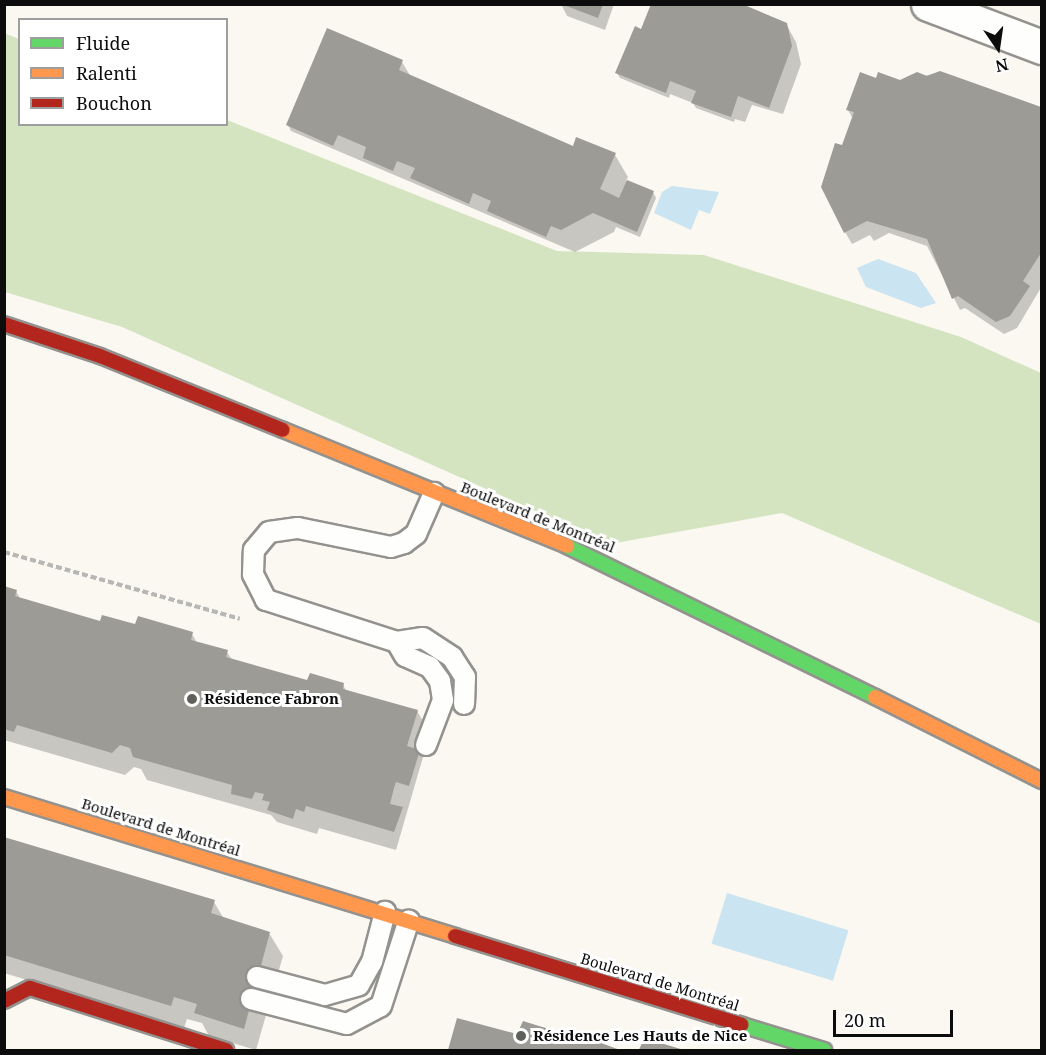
<!DOCTYPE html>
<html>
<head>
<meta charset="utf-8">
<style>
  body { margin:0 }
  #map { position:relative; width:1046px; height:1055px; overflow:hidden; background:#faf8f0; font-family:"Noto Serif",serif }
  div>[style] { position:absolute }
  .forest>* { inset:0; background:#d4e4c1 }
  .water>* { inset:0; background:#cae4f1; transform-origin:0 0 }
  .shadow>* { inset:0; background:#0003 }
  .building>* { inset:0; background:#9d9b96 }
  .path>* { height:4px; margin-top:-2px; transform-origin:0; background:repeating-linear-gradient(90deg,#b7b7b5 0 6px,transparent 0 9px) }
  .roads { filter:drop-shadow(2px 0 #93928f) drop-shadow(-2px 0 #93928f) drop-shadow(0 2px #93928f) drop-shadow(0 -2px #93928f) }
  .lane>* { height:20px; margin:-10px; padding:0 10px; transform-origin:10px; border-radius:10px; background:#fefefd }
  .street>* { height:33px; margin:-16.5px; padding:0 16.5px; transform-origin:16.5px; border-radius:16.5px; background:#fefefd }
  .fast>* { height:14px; margin:-7px; padding:0 7px; transform-origin:7px; border-radius:7px; background:#63d668 }
  .slow>* { height:14px; margin:-7px; padding:0 7px; transform-origin:7px; border-radius:7px; background:#ff974d }
  .jam>* { height:14px; margin:-7px; padding:0 7px; transform-origin:7px; border-radius:7px; background:#b3261e }
  .dots>* { width:16px; height:16px; translate:-50% -50%; box-sizing:border-box; border:3px solid #fff; border-radius:50% }
  span { translate:-50% -50%; white-space:nowrap; text-align:center; line-height:1.15; -webkit-text-stroke:6px #fff; paint-order:stroke }
  .street-label { font-size:15px; color:#0c0c0c }
  .poi-label { font-size:15px; color:#0c0c0c; font-weight:700 }
  .left { translate:0 -50%; text-align:left }
  .frame { position:absolute; inset:0; border:6px solid #0c0c0c; pointer-events:none }
  .legend { position:absolute; left:18px; top:18px; width:210px; height:108px; box-sizing:border-box; background:#fff; border:2px solid #9e9e9e; margin:0; padding:8px 10px; list-style:none; font-size:18px; color:#0c0c0c }
  .legend li { display:flex; align-items:center; gap:12px; height:30px }
  .legend b { width:30px; border:2px solid #9e9e9e }
  .north { position:absolute; left:968px; top:18px; width:60px; height:60px; -webkit-text-stroke:4px #fff; paint-order:stroke; rotate:167deg; font-size:16px; font-weight:700; line-height:24px; text-align:center; color:#0c0c0c }
  .north::after { content:''; display:block; margin:auto; width:21px; height:27px; background:#0c0c0c; clip-path:polygon(50% 0,100% 100%,50% 72%,0 100%) }
  .scale { position:absolute; left:833px; top:1010px; width:120px; height:27px; box-sizing:border-box; border:3px solid #0c0c0c; border-top:0; padding-left:8px; font-size:18px; line-height:21px; white-space:nowrap; color:#0c0c0c; -webkit-text-stroke:4px #fff; paint-order:stroke }
</style>
</head>
<body>
<div id="map">
  <div class="forest">
    <div style="clip-path:polygon(4px 33px,19px 39px,20px 124px,226px 124px,227px 120px,557px 251px,704px 255px,961px 337px,1041px 373px,1041px 624px,782px 513px,610px 544px,122px 327px,5px 292px)"></div>
  </div>
  <div class="water">
    <div style="clip-path:polygon(672px 186px,719px 192px,710px 214px,699px 210px,691px 230px,654px 213px,662px 192px)"></div>
    <div style="clip-path:polygon(878px 259px,916px 273px,936px 303px,921px 308px,866px 287px,857px 268px)"></div>
    <div style="left:727px;top:893px;width:127px;height:53px;rotate:17deg"></div>
  </div>
  <div class="shadow">
    <div style="clip-path:polygon(561px 4px,614px 4px,605px 30px,567px 16px)"></div>
    <div style="clip-path:polygon(786px 24px,796px 42px,801px 64px,783px 114px,752px 105px,745px 122px,735px 119px,734px 122px,696px 108px,693px 103px,670px 94px,669px 98px,620px 78px,617px 73px,641px 31px)"></div>
    <div style="clip-path:polygon(402px 62px,411px 77px,574px 148px,615px 155px,628px 177px,626px 181px,653px 192px,656px 198px,640px 237px,616px 227px,614px 232px,575px 252px,291px 131px,288px 125px)"></div>
    <div style="clip-path:polygon(940px 72px,1042px 109px,1042px 286px,1017px 328px,1004px 334px,965px 308px,960px 310px,927px 246px,889px 233px,874px 241px,870px 235px,852px 244px,845px 232px,843px 147px,853px 119px,848px 110px,877px 80px,900px 82px)"></div>
    <div style="clip-path:polygon(4px 587px,16px 591px,21px 600px,100px 623px,192px 634px,197px 643px,227px 652px,232px 660px,308px 682px,343px 685px,347px 692px,417px 711px,430px 733px,396px 850px,319px 828px,317px 834px,277px 822px,271px 815px,147px 780px,141px 769px,134px 767px,125px 775px,4px 740px)"></div>
    <div style="clip-path:polygon(4px 840px,214px 902px,224px 919px,269px 933px,283px 956px,256px 1050px,209px 1036px,202px 1023px,187px 1019px,184px 1028px,4px 973px)"></div>
    <div style="clip-path:polygon(458px 1019px,518px 1036px,524px 1023px,597px 1040px,600px 1046px,617px 1050px,450px 1050px)"></div>
    <div style="clip-path:polygon(645px 1040px,680px 1050px,641px 1050px)"></div>
  </div>
  <div class="building">
    <div style="clip-path:polygon(561px 4px,603px 4px,598px 18px)"></div>
    <div style="clip-path:polygon(651px 4px,742px 4px,787px 23px,792px 46px,769px 108px,738px 96px,731px 117px,691px 103px,696px 91px,670px 81px,666px 93px,615px 73px,635px 26px,641px 29px)"></div>
    <div style="clip-path:polygon(327px 28px,403px 60px,399px 70px,420px 79px,573px 146px,576px 137px,616px 153px,600px 189px,619px 198px,627px 180px,654px 191px,637px 232px,593px 213px,561px 230px,551px 226px,546px 237px,487px 211px,491px 201px,473px 193px,469px 204px,410px 178px,415px 168px,397px 161px,393px 171px,363px 158px,366px 147px,338px 135px,333px 146px,286px 125px)"></div>
    <div style="clip-path:polygon(940px 71px,1041px 107px,1041px 253px,1023px 281px,1030px 286px,1010px 316px,996px 322px,958px 296px,952px 299px,927px 239px,867px 221px,844px 233px,821px 187px,835px 143px,842px 145px,854px 112px,846px 110px,860px 72px,876px 78px,878px 72px,900px 80px,917px 72px,927px 76px)"></div>
    <div style="clip-path:polygon(4px 586px,17px 590px,15px 596px,100px 621px,102px 615px,135px 624px,138px 616px,193px 632px,191px 640px,228px 650px,226px 657px,307px 680px,310px 673px,344px 683px,343px 689px,418px 710px,407px 746px,420px 750px,409px 786px,396px 782px,394px 788px,390px 804px,403px 807px,394px 832px,306px 806px,304px 812px,296px 809px,293px 819px,267px 810px,270px 802px,262px 800px,264px 794px,255px 792px,252px 799px,231px 794px,232px 785px,133px 757px,130px 748px,120px 745px,112px 753px,17px 725px,14px 732px,4px 729px)"></div>
    <div style="clip-path:polygon(4px 837px,215px 900px,211px 913px,270px 932px,244px 1029px,194px 1013px,197px 1004px,174px 997px,171px 1006px,4px 955px)"></div>
    <div style="clip-path:polygon(457px 1018px,517px 1034px,523px 1021px,565px 1034px,566px 1030px,620px 1050px,448px 1050px)"></div>
    <div style="clip-path:polygon(644px 1038px,684px 1050px,639px 1050px)"></div>
  </div>
  <div class="path">
    <div style="left:4px;top:552px;width:245px;rotate:15.8deg"></div>
  </div>
  <div class="roads">
    <div class="lane">
      <div style="left:397px;top:642px;width:26px;rotate:-9deg"></div>
      <div style="left:423px;top:638px;width:35px;rotate:33deg"></div>
      <div style="left:452px;top:657px;width:24px;rotate:57deg"></div>
      <div style="left:465px;top:677px;width:27px;rotate:92deg"></div>
      <div style="left:426px;top:745px;width:48px;rotate:-69.3deg"></div>
      <div style="left:443px;top:700px;width:19px;rotate:-99deg"></div>
      <div style="left:440px;top:681px;width:17px;rotate:-126deg"></div>
      <div style="left:430px;top:667px;width:27px;rotate:-156deg"></div>
      <div style="left:405px;top:656px;width:16px;rotate:-120deg"></div>
      <div style="left:397px;top:642px;width:138px;rotate:-162.2deg"></div>
      <div style="left:266px;top:600px;width:29px;rotate:-117deg"></div>
      <div style="left:253px;top:574px;width:24px;rotate:-88deg"></div>
      <div style="left:254px;top:550px;width:23px;rotate:-50deg"></div>
      <div style="left:269px;top:532px;width:29px;rotate:-8deg"></div>
      <div style="left:298px;top:528px;width:95px;rotate:11.5deg"></div>
      <div style="left:391px;top:547px;width:14px;rotate:-17deg"></div>
      <div style="left:404px;top:543px;width:15px;rotate:-37deg"></div>
      <div style="left:416px;top:534px;width:45px;rotate:-66.3deg"></div>
      <div style="left:257px;top:977px;width:70px;rotate:14.8deg"></div>
      <div style="left:325px;top:995px;width:35px;rotate:-16deg"></div>
      <div style="left:359px;top:985px;width:26px;rotate:-61deg"></div>
      <div style="left:372px;top:962px;width:52px;rotate:-75.4deg"></div>
      <div style="left:251px;top:999px;width:99px;rotate:14.6deg"></div>
      <div style="left:347px;top:1024px;width:38px;rotate:-28deg"></div>
      <div style="left:381px;top:1006px;width:90px;rotate:-72deg"></div>
    </div>
    <div class="street">
      <div style="left:928px;top:4px;width:122px;rotate:20.7deg"></div>
    </div>
    <div class="fast">
      <div style="left:567px;top:546px;width:343px;rotate:26.1deg"></div>
      <div style="left:742px;top:1025px;width:86px;rotate:17deg"></div>
    </div>
    <div class="slow">
      <div style="left:283px;top:430px;width:307px;rotate:22.2deg"></div>
      <div style="left:875px;top:697px;width:187px;rotate:26.7deg"></div>
      <div style="left:4px;top:797px;width:472px;rotate:17.1deg"></div>
    </div>
    <div class="jam">
      <div style="left:4px;top:324px;width:101px;rotate:18.4deg"></div>
      <div style="left:100px;top:356px;width:197px;rotate:22deg"></div>
      <div style="left:455px;top:936px;width:300px;rotate:17.2deg"></div>
      <div style="left:4px;top:1001px;width:29px;rotate:-27deg"></div>
      <div style="left:30px;top:988px;width:206px;rotate:17.6deg"></div>
    </div>
  </div>
  <div class="dots">
    <div style="left:192px;top:699px;background:#5f5f5c"></div>
    <div style="left:521px;top:1036px;background:#5f5f5c"></div>
  </div>
  <div class="street-label">
    <span style="left:538px;top:517px;rotate:22deg">Boulevard de Montréal</span>
    <span style="left:161px;top:827px;rotate:17deg">Boulevard de Montréal</span>
    <span style="left:660px;top:982px;rotate:17deg">Boulevard de Montréal</span>
  </div>
  <div class="poi-label">
    <span class="left" style="left:204px;top:699px">Résidence Fabron</span>
    <span class="left" style="left:533px;top:1036px">Résidence Les Hauts de Nice</span>
  </div>
  <div class="frame"></div>
  <ul class="legend">
  <li><b style="height:8px;background:#63d668"></b>Fluide</li>
  <li><b style="height:8px;background:#ff974d"></b>Ralenti</li>
  <li><b style="height:8px;background:#b3261e"></b>Bouchon</li>
  </ul>
  <div class="north">N</div>
  <div class="scale">20 m</div>
</div>
</body>
</html>
